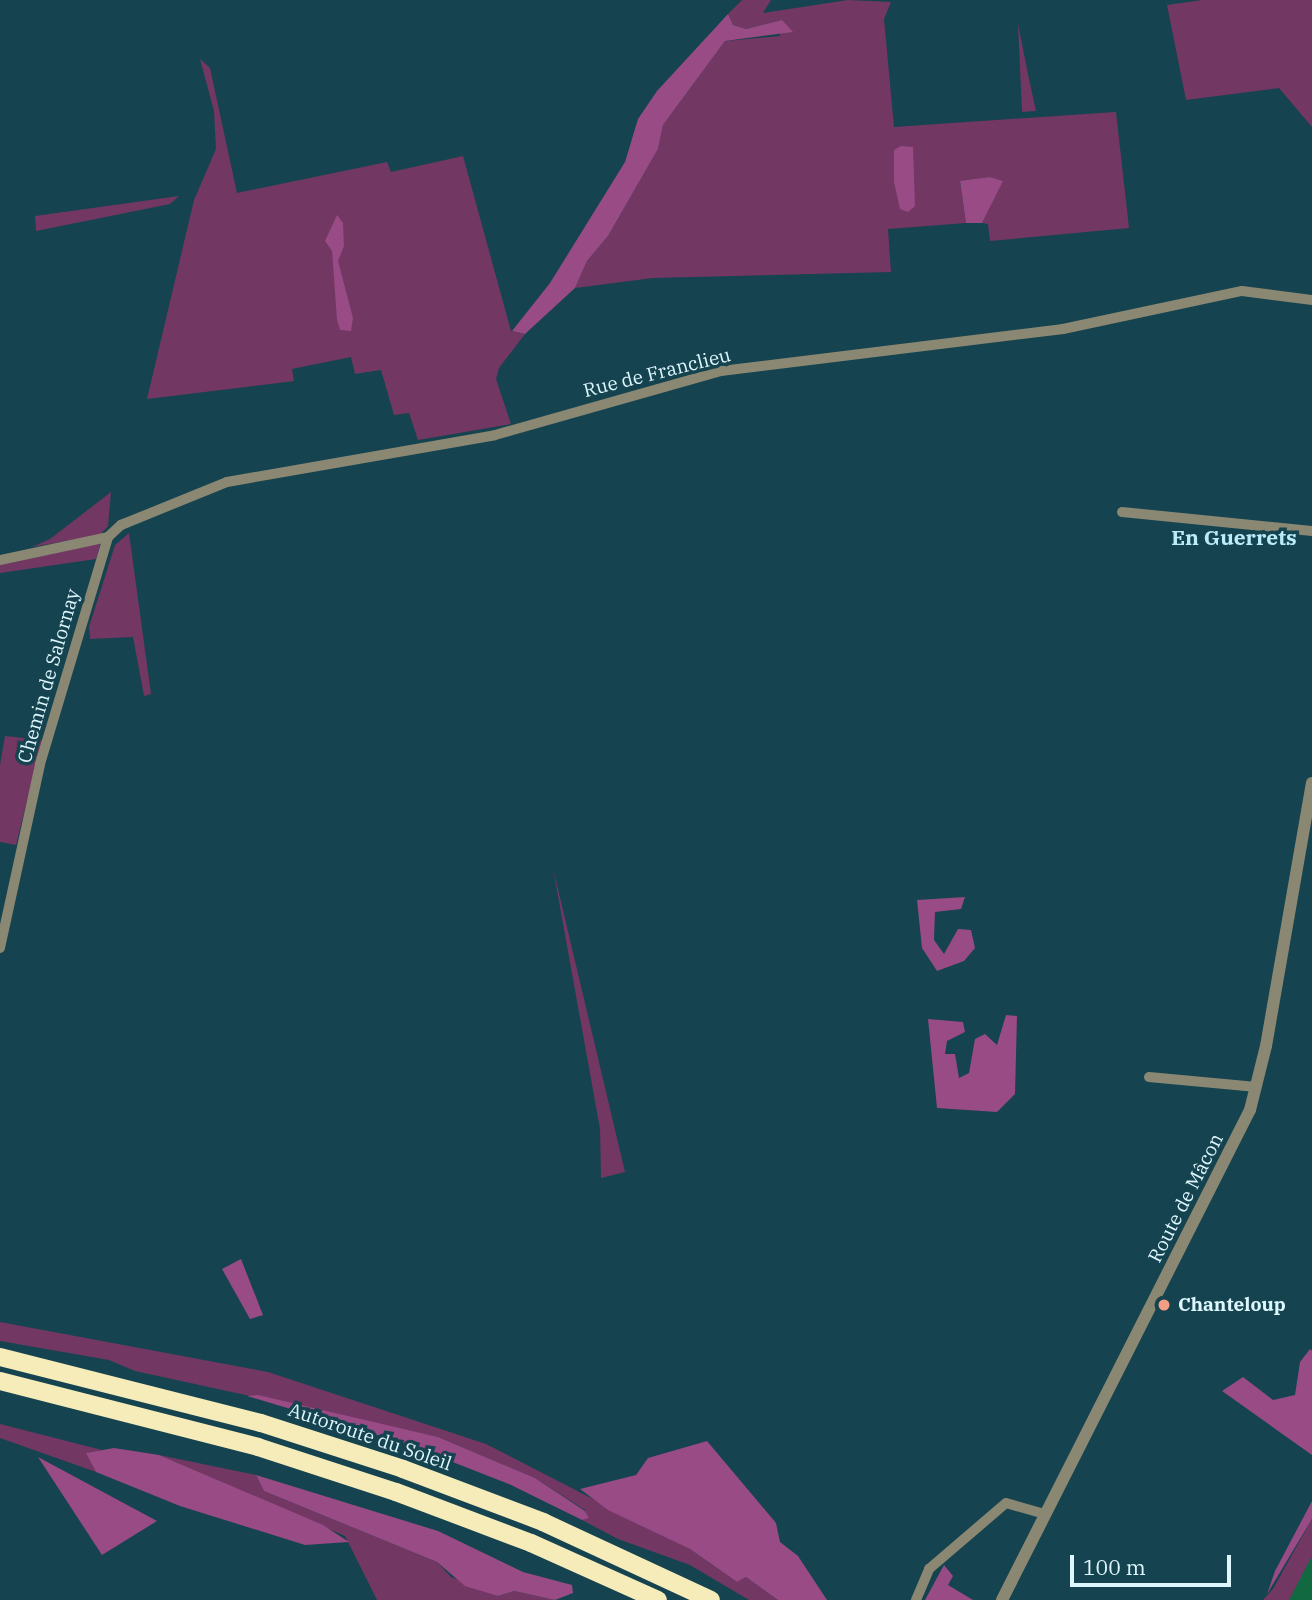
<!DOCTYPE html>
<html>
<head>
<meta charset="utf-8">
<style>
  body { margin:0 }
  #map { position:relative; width:1312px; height:1600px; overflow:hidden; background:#15434f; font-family:"IBM Plex Serif",serif }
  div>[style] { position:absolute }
  .green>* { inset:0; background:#733763 }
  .forest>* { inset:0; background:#984b84 }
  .water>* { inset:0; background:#116942 }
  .minor>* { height:10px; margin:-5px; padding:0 5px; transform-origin:5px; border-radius:5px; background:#8a8772 }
  .tertiary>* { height:12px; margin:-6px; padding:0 6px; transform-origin:6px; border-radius:6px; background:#8a8772 }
  .motorway>* { height:18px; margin:-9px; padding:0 9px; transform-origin:9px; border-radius:9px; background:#f6ecba }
  .dots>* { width:19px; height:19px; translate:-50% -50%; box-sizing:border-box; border:4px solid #15434f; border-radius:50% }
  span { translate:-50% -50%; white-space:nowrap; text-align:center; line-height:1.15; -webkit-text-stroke:7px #15434f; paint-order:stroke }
  .street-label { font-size:19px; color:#def6fd }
  .poi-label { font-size:19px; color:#def6fd; font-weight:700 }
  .left { translate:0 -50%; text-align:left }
  .neighbourhood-label { font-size:21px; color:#bcecfa; font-weight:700 }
  .scale { position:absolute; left:1070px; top:1555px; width:161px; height:32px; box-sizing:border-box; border:4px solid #def6fd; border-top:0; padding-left:9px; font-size:21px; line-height:24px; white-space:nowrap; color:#def6fd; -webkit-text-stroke:5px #15434f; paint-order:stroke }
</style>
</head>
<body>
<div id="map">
  <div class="green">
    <div style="clip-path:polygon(742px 0,771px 0,763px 13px,848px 0,891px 2px,884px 19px,894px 127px,1116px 112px,1129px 228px,990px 241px,988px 224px,982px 223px,1002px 181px,990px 177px,960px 182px,966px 223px,888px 229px,891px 272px,653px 278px,575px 288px,587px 261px,608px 236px,658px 149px,663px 125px,725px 41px,780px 36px,782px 20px,746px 29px,733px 25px,728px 14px)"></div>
    <div style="clip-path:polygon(1202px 0,1312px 0,1312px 127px,1279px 88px,1186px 100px,1167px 5px)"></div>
    <div style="clip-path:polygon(1018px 24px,1028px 74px,1036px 111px,1022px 112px)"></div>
    <div style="clip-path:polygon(200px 59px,210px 68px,237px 193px,387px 162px,391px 172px,463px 156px,511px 331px,525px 334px,499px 368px,496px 379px,511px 424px,418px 440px,409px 413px,394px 415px,381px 370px,355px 374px,351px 357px,292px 369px,294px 381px,147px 399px,194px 200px,216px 149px,214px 111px)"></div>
    <div style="clip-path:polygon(179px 196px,170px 204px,36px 231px,35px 216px)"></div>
    <div style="clip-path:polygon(111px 492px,108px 526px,100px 535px,32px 547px,50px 539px)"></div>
    <div style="clip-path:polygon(129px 533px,151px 694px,144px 696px,133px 637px,90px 639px,89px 627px,115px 545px)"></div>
    <div style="clip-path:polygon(101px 543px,96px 559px,0 573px,0 565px)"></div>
    <div style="clip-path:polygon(5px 736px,42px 740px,16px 845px,0 842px,0 765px)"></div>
    <div style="clip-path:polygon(553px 868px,625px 1172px,601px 1178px,600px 1129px)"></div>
    <div style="clip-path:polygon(0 1322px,268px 1372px,486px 1444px,690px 1549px,737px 1582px,746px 1577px,778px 1600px,749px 1600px,690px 1565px,618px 1539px,582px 1520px,588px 1518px,585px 1510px,535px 1478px,438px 1437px,135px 1371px,109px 1360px,0 1341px)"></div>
    <div style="clip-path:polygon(0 1424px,102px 1450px,87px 1453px,96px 1472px,0 1438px)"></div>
    <div style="clip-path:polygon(159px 1455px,256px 1475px,264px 1491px,437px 1562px,451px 1577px,498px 1596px,514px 1591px,555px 1600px,377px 1600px,345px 1536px)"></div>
    <div style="clip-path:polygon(1312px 1519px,1312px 1600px,1263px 1600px,1273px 1589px)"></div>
  </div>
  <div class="forest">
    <div style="clip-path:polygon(728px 14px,733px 25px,746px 29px,782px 20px,793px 32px,725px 41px,663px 125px,658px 149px,608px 236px,587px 261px,575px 288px,525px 334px,512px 331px,550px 283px,625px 162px,638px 119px,657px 91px)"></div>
    <div style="clip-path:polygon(901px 146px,913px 147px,915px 206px,908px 212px,900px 209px,894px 182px,894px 150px)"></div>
    <div style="clip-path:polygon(990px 177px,1003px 181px,982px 223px,966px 223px,960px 181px)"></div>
    <div style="clip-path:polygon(337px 215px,343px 223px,344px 246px,338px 261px,353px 318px,351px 331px,340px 330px,337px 320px,332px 251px,325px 241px)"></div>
    <div style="clip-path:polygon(965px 897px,961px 909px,935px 912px,934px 940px,944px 954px,958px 929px,971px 930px,975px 948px,964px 961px,937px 971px,922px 948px,917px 900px)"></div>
    <div style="clip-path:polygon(1006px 1015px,1017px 1016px,1015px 1094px,997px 1112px,937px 1108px,928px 1019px,963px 1022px,965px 1032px,947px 1041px,945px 1054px,955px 1054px,959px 1078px,969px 1073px,975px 1039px,985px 1034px,997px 1045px)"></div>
    <div style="clip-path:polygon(241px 1259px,263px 1315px,250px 1319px,222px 1269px)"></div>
    <div style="clip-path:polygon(1310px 1349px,1312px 1351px,1312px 1455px,1222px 1391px,1243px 1377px,1273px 1400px,1295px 1395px,1300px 1362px)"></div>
    <div style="clip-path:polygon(258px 1395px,438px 1437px,535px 1478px,585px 1511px,589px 1518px,582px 1520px,511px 1485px,404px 1443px,247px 1396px)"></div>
    <div style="clip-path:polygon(707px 1441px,776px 1523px,780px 1542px,798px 1556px,827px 1600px,778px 1600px,746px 1577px,737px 1582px,690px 1549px,608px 1510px,580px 1489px,636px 1475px,648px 1458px)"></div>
    <div style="clip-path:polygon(114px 1448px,159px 1455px,323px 1525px,349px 1542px,305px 1545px,180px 1506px,96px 1472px,86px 1453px)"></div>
    <div style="clip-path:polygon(38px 1457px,157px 1521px,102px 1555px)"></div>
    <div style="clip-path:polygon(256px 1475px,438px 1531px,523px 1572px,572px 1585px,573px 1593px,555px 1600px,514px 1591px,498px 1596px,465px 1586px,437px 1562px,264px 1491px)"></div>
    <div style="clip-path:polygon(1312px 1501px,1312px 1519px,1267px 1594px,1275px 1571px)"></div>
    <div style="clip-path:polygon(944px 1565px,953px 1576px,948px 1585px,973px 1600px,925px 1600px)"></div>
  </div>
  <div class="water">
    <div style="clip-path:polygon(1312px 1556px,1312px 1600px,1289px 1600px)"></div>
  </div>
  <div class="minor">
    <div style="left:1122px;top:512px;width:191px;rotate:5.7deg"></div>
    <div style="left:0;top:560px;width:110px;rotate:-12deg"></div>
    <div style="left:108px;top:537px;width:18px;rotate:-43deg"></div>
    <div style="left:121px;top:525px;width:114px;rotate:-22.1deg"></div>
    <div style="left:227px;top:482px;width:272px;rotate:-9.9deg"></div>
    <div style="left:495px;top:435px;width:235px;rotate:-15.8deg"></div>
    <div style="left:721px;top:371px;width:345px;rotate:-7deg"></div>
    <div style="left:1063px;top:329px;width:183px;rotate:-12deg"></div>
    <div style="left:1242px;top:291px;width:71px;rotate:7.3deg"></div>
    <div style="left:0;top:948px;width:188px;rotate:-77.7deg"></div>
    <div style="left:40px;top:764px;width:237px;rotate:-73.3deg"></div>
    <div style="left:1149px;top:1077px;width:108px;rotate:5.3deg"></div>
    <div style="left:916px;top:1600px;width:34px;rotate:-67deg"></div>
    <div style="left:929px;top:1569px;width:101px;rotate:-40.6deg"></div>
    <div style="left:1006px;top:1503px;width:40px;rotate:16deg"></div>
  </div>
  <div class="tertiary">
    <div style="left:1002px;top:1600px;width:549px;rotate:-63.16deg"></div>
    <div style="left:1250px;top:1110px;width:66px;rotate:-76deg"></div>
    <div style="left:1266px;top:1046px;width:267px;rotate:-80.1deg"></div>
  </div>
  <div class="motorway">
    <div style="left:0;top:1357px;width:269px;rotate:14.2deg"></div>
    <div style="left:261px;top:1423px;width:149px;rotate:17.9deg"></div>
    <div style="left:403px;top:1469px;width:150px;rotate:20.7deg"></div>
    <div style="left:543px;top:1522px;width:185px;rotate:24.9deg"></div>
    <div style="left:0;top:1381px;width:266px;rotate:14.3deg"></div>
    <div style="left:258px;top:1447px;width:145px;rotate:18.1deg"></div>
    <div style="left:396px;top:1492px;width:144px;rotate:20.7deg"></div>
    <div style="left:531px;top:1543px;width:139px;rotate:24.2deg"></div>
  </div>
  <div class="dots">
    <div style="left:1164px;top:1305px;background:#f39f84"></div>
  </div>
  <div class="street-label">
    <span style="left:657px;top:373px;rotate:-14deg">Rue de Franclieu</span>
    <span style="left:49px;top:676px;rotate:-74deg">Chemin de Salornay</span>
    <span style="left:1186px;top:1198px;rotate:-63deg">Route de Mâcon</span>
    <span style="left:370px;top:1437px;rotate:19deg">Autoroute du Soleil</span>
  </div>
  <div class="poi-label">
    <span class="left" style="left:1178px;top:1305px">Chanteloup</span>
  </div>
  <div class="neighbourhood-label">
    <span style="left:1234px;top:537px">En Guerrets</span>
  </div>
  <div class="scale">100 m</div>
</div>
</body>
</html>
